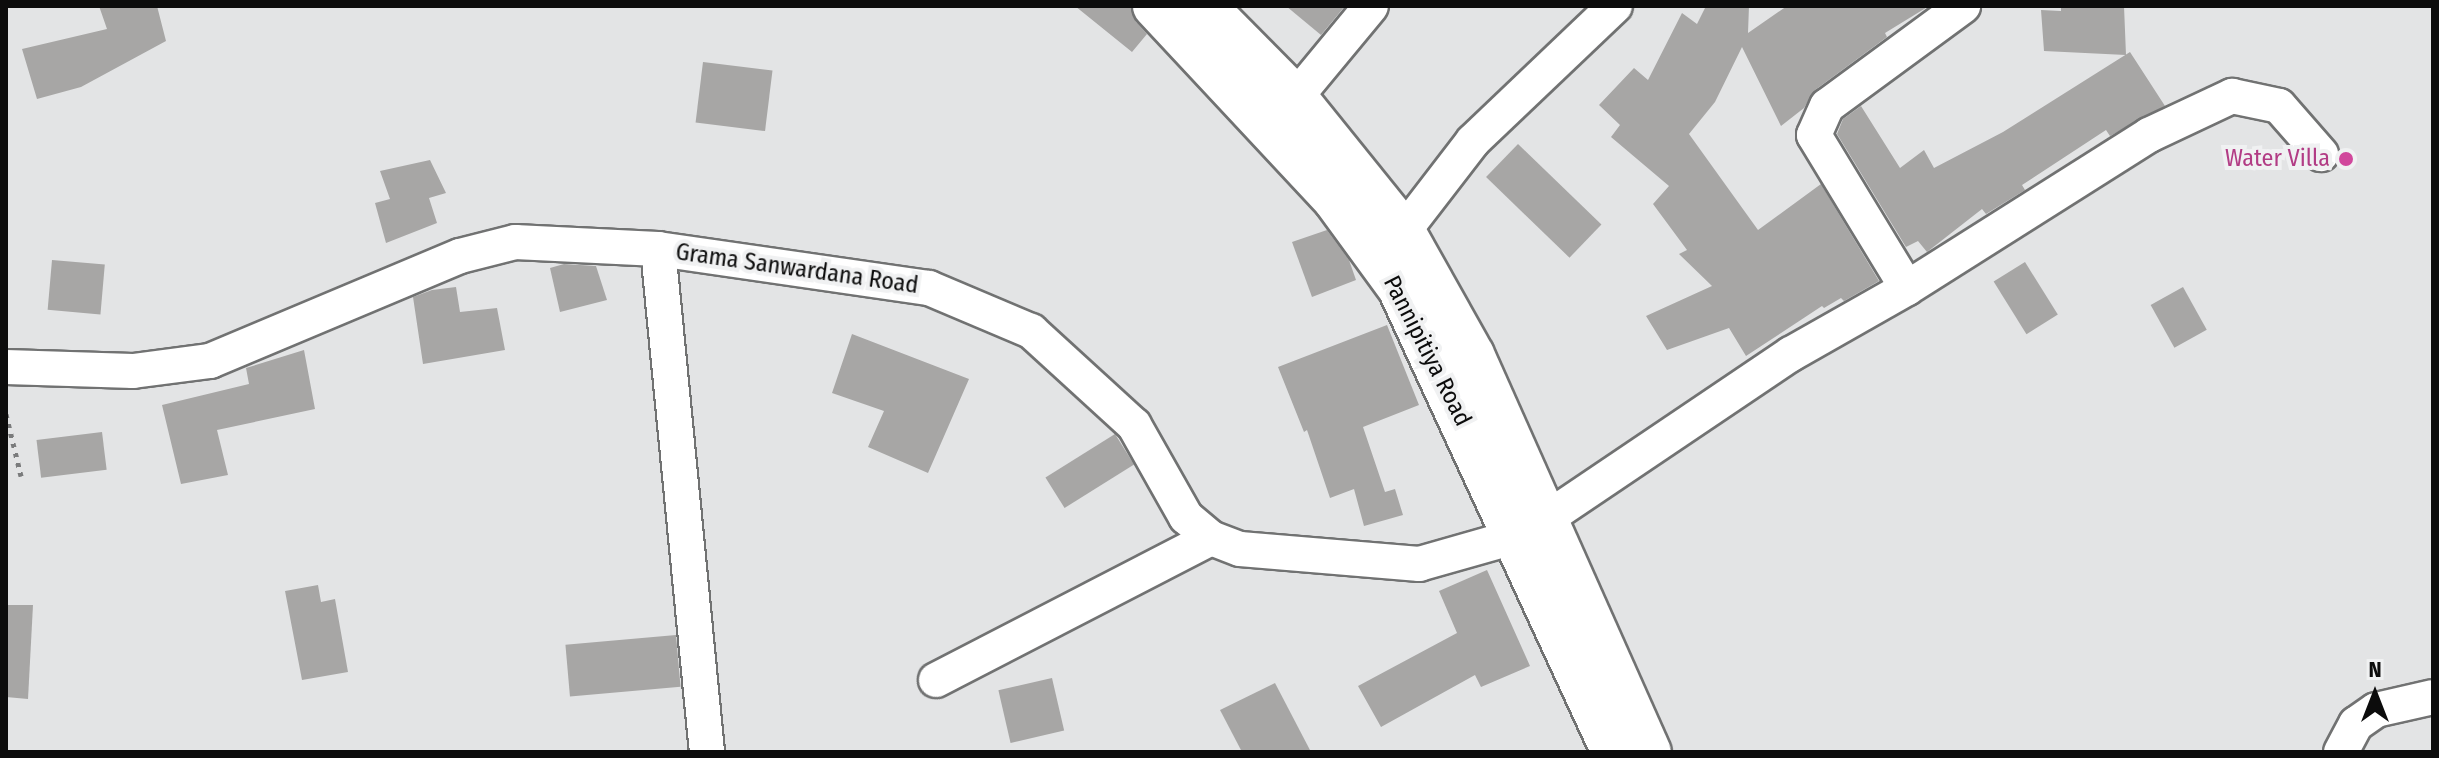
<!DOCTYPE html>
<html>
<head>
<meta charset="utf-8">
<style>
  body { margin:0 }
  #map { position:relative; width:2439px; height:758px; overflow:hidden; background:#e3e4e5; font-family:"Fira Sans Condensed",sans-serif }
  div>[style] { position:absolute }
  .building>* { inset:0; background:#a7a6a5; transform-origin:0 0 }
  .path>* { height:5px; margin-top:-2.5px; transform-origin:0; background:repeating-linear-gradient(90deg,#7a7b7c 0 4px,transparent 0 10px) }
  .roads { filter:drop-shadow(2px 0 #717272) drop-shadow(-2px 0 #717272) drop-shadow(0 2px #717272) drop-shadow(0 -2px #717272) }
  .minor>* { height:34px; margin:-17px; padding:0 17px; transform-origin:17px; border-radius:17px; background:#fff }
  .major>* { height:44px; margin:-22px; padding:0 22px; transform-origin:22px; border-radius:22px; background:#fff }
  .dots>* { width:22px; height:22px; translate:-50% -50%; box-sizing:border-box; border:4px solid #f0f1f2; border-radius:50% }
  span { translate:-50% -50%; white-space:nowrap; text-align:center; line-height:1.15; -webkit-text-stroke:8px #f0f1f2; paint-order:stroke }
  .hotel-label { font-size:24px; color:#b23c85 }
  .right { translate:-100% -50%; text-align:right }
  .street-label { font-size:24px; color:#0c0c0c }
  .frame { position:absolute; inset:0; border:8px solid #0c0c0c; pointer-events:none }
  .north { position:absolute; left:2335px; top:654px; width:80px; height:80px; -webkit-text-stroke:6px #f0f1f2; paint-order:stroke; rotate:0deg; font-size:22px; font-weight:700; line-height:32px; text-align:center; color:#0c0c0c }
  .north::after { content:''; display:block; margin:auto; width:28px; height:36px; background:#0c0c0c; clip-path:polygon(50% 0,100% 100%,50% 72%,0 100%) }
</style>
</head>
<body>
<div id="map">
  <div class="building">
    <div style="clip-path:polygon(99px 6px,157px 6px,166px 41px,81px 87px,37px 99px,22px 49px,107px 29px)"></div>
    <div style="clip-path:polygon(1075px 6px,1131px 6px,1136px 22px,1147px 34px,1132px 52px)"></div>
    <div style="clip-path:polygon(1286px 6px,1345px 6px,1321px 35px)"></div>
    <div style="clip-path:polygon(1706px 6px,1749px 6px,1748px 33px,1787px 6px,1929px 6px,1885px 33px,1887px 37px,1815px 90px,1804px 108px,1781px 126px,1742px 47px,1715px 102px,1689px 134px,1758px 230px,1821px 184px,1879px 281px,1844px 301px,1841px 298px,1824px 308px,1822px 306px,1746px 356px,1729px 328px,1667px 350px,1646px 316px,1712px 286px,1679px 254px,1687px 250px,1653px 204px,1669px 186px,1611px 137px,1620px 125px,1599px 105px,1634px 68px,1648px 80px,1682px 13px,1697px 24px)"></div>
    <div style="clip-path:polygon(2061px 6px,2124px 6px,2126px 55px,2044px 51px,2041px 10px,2061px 11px)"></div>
    <div style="clip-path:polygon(2130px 52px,2165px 106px,2110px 136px,2106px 130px,2022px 185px,2025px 190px,1986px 214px,1982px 209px,1927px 252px,1918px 241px,1906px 247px,1837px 134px,1843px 119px,1861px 106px,1900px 168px,1924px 150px,1934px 168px,2003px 132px)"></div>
    <div style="left:703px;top:62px;width:70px;height:61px;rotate:7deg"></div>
    <div style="left:1518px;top:144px;width:116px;height:46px;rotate:44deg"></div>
    <div style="clip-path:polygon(430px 160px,446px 193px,429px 198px,437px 223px,386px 243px,375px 203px,390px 199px,380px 171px)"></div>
    <div style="clip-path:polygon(1327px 230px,1349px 260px,1356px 280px,1312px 297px,1292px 242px)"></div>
    <div style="left:52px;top:260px;width:53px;height:50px;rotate:5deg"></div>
    <div style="left:2025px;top:262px;width:62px;height:37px;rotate:58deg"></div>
    <div style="clip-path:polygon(564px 264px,596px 266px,607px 300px,560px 312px,550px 268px)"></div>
    <div style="clip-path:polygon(456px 287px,460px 312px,497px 308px,505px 350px,423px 364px,413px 297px,432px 290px)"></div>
    <div style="left:2183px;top:287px;width:49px;height:37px;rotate:61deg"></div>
    <div style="clip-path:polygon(1387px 325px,1419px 405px,1363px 427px,1385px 492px,1395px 489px,1403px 515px,1364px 526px,1354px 489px,1330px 498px,1307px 430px,1304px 432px,1278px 367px)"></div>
    <div style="clip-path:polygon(852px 334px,969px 379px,928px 473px,868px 447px,884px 411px,832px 393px)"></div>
    <div style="clip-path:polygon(304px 350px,315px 409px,217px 430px,228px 475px,181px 484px,162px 405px,249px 384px,246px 368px)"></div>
    <div style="left:102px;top:432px;width:38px;height:66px;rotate:83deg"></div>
    <div style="left:1115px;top:434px;width:36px;height:82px;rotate:58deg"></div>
    <div style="clip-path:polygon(1487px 570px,1530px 666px,1481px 687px,1475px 675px,1381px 727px,1358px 686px,1457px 633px,1439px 591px)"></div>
    <div style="clip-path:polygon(318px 585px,321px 602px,335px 599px,348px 672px,302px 680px,285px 591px)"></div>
    <div style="clip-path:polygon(6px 605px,33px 605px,28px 699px,6px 697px)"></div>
    <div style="left:676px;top:635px;width:52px;height:111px;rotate:85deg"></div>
    <div style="left:1052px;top:678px;width:54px;height:55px;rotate:77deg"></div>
    <div style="clip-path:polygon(1275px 683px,1311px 752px,1242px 752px,1220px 710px)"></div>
  </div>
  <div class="path">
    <div style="left:6px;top:414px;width:64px;rotate:76.4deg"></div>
  </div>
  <div class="roads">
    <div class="minor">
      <div style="left:1295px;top:98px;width:119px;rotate:-50.4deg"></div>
      <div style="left:1403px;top:232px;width:115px;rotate:-52.4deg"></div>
      <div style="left:1473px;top:141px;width:196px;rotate:-43.6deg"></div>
      <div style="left:658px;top:249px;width:505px;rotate:84.44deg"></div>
      <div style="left:1907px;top:288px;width:179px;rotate:-121.3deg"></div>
      <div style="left:1814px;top:135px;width:32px;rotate:-66deg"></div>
      <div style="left:1827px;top:106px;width:169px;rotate:-36.3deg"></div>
      <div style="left:6px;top:367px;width:127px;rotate:1.8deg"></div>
      <div style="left:133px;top:371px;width:78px;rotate:-7.4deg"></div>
      <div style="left:210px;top:361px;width:271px;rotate:-22.8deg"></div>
      <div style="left:460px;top:256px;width:57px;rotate:-14.3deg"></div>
      <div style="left:515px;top:242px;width:143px;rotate:2.8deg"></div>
      <div style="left:658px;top:249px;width:274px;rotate:8.2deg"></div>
      <div style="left:929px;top:288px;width:111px;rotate:22.9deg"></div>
      <div style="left:1031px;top:331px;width:139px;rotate:42.4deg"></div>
      <div style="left:1134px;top:425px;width:106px;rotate:60.5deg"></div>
      <div style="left:1186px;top:517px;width:33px;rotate:40deg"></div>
      <div style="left:1211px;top:538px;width:31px;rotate:21deg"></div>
      <div style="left:1240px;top:549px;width:180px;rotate:4.8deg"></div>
      <div style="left:1419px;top:564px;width:102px;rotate:-15.9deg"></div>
      <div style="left:1517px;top:536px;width:30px;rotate:-30deg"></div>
      <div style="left:1543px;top:521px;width:299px;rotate:-34deg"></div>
      <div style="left:1791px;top:354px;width:133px;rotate:-29.6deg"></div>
      <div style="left:1907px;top:288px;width:286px;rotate:-32.3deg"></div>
      <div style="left:2149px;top:135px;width:92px;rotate:-25.2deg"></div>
      <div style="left:2232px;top:96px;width:48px;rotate:12deg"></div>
      <div style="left:2279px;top:106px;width:64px;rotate:48.8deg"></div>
      <div style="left:936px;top:680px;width:309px;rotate:-27.3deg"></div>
      <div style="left:2341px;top:752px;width:32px;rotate:-62deg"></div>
      <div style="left:2356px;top:724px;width:24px;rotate:-35deg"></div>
      <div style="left:2376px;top:710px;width:58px;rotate:-12.8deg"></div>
    </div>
    <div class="major">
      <div style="left:1155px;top:6px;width:264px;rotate:47deg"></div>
      <div style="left:1335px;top:199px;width:110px;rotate:53.9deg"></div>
      <div style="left:1400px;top:288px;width:511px;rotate:65.24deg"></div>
      <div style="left:1204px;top:6px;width:129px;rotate:45.3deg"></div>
      <div style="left:1295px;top:98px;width:172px;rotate:51.1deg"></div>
      <div style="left:1403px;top:232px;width:141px;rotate:60.7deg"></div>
      <div style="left:1472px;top:355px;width:435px;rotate:66deg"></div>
    </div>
  </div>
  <div class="dots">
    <div style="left:2346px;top:159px;background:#d1479c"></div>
  </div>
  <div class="hotel-label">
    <span class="right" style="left:2330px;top:159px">Water Villa</span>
  </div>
  <div class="street-label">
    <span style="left:797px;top:269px;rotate:8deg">Grama Sanwardana Road</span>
    <span style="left:1427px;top:351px;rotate:63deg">Pannipitiya Road</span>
  </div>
  <div class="frame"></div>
  <div class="north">N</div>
</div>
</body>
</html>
